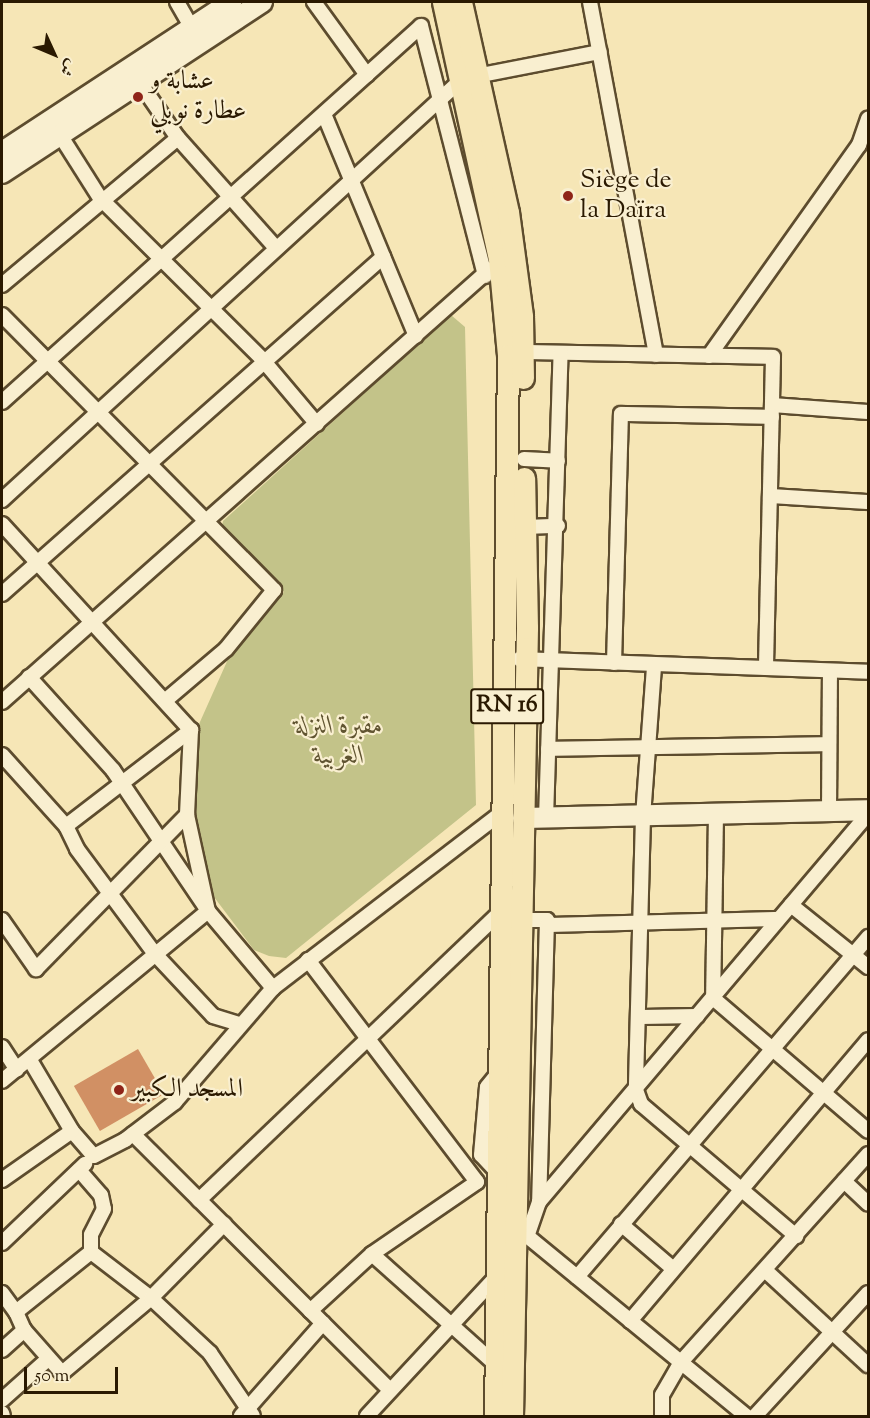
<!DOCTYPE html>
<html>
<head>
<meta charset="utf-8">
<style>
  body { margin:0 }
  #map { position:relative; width:870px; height:1418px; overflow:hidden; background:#f6e6b6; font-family:"Sorts Mill Goudy",Amiri,serif }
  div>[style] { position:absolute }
  .green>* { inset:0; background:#c3c389 }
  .building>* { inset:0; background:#d19064; transform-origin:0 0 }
  .roads { filter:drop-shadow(2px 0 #5d4c2e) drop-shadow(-2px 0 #5d4c2e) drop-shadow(0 2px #5d4c2e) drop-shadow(0 -2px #5d4c2e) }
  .street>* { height:14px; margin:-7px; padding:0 7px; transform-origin:7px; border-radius:7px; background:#f9efd0 }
  .secondary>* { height:20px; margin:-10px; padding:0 10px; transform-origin:10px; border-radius:10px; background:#f9efd0 }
  .primary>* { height:21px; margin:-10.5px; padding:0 10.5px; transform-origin:10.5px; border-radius:10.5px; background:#f6e6b6 }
  .dots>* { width:16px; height:16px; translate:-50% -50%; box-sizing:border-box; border:3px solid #f9efd0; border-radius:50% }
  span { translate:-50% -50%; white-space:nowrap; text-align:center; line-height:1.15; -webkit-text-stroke:4.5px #f9efd0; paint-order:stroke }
  .shield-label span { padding:2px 4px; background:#f9efd0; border:2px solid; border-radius:4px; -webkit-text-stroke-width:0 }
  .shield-label { font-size:24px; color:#2a1901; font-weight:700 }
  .poi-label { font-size:26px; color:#2a1901 }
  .left { translate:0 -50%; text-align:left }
  .park-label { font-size:26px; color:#605431; font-style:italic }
  .frame { position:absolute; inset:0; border:3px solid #2a1901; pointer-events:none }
  .north { position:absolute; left:24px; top:24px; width:60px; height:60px; -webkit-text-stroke:4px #f9efd0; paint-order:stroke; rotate:134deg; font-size:16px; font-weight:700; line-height:24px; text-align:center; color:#2a1901 }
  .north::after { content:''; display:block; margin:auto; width:21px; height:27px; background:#2a1901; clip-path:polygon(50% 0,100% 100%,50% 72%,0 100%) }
  .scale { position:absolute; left:24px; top:1367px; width:94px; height:27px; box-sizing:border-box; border:3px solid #2a1901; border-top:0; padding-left:8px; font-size:18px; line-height:21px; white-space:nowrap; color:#2a1901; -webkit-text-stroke:4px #f9efd0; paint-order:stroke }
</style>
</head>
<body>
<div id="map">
  <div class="green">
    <div style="clip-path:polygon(451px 315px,465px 327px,476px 805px,286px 958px,269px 956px,254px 950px,214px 897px,193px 819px,191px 742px,233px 648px,284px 592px,222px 527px,223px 521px)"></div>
  </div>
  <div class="building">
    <div style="left:138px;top:1049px;width:52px;height:74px;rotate:60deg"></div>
  </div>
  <div class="roads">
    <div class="street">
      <div style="left:177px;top:2px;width:38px;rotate:60deg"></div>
      <div style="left:314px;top:2px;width:90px;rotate:54deg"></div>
      <div style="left:590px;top:2px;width:359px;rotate:79.4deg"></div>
      <div style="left:476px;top:76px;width:126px;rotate:-11deg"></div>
      <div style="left:140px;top:83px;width:67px;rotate:55.4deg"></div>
      <div style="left:178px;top:138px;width:147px;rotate:48.3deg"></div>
      <div style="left:324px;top:114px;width:240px;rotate:67.5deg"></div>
      <div style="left:60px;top:135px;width:75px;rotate:57.6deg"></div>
      <div style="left:100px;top:198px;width:228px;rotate:44.8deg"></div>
      <div style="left:262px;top:359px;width:85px;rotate:49.8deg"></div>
      <div style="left:2px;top:285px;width:229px;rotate:-39.9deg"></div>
      <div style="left:2px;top:315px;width:387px;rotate:45.3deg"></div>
      <div style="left:274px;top:590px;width:76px;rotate:129.1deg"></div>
      <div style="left:226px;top:649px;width:77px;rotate:139.7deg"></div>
      <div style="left:522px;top:352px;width:251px;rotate:1.1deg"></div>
      <div style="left:773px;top:357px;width:311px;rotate:91.3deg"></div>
      <div style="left:709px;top:356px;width:259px;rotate:-54.6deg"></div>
      <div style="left:859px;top:145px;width:28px;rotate:-71deg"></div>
      <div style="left:2px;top:402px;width:563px;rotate:-41.9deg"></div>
      <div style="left:421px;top:26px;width:258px;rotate:75.6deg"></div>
      <div style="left:772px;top:405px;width:96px;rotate:4.2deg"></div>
      <div style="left:524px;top:459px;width:34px;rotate:3deg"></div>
      <div style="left:770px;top:496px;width:98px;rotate:3.5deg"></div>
      <div style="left:2px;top:500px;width:621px;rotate:-42.45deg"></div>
      <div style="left:2px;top:524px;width:280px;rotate:47.5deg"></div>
      <div style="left:191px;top:730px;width:85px;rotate:92.7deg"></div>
      <div style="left:187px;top:815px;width:98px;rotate:77.7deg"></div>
      <div style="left:208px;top:911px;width:267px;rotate:140.5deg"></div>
      <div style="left:525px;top:527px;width:33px;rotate:-2deg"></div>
      <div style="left:2px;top:594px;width:509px;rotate:-41.49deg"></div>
      <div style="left:519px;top:659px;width:349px;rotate:2.1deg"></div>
      <div style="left:614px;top:663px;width:249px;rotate:-88.4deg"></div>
      <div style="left:621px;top:414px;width:151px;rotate:1.1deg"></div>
      <div style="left:654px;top:667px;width:149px;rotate:94.2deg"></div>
      <div style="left:643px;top:816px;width:274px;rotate:91.5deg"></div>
      <div style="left:636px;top:1090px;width:15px;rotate:70deg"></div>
      <div style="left:641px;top:1104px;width:204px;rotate:40.4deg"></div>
      <div style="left:29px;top:677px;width:125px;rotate:47.9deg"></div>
      <div style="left:113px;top:770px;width:170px;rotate:56deg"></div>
      <div style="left:208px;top:911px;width:101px;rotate:49.8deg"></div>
      <div style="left:2px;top:702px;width:652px;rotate:-41.58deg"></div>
      <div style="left:548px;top:749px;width:281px;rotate:-1deg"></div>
      <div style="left:2px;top:755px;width:96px;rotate:48deg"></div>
      <div style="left:66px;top:826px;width:25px;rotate:64deg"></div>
      <div style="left:77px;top:849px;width:131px;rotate:53.4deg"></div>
      <div style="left:155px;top:954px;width:85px;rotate:46.9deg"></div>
      <div style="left:213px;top:1016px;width:27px;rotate:17deg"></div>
      <div style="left:829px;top:811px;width:140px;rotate:-89.6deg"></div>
      <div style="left:716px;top:814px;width:184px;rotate:90.9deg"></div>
      <div style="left:713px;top:998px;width:204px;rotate:40.6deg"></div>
      <div style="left:546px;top:818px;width:465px;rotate:-88.2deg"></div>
      <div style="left:66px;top:826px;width:158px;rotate:-37.5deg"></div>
      <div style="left:791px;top:905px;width:99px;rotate:38.8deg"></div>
      <div style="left:2px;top:920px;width:60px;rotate:55.2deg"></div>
      <div style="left:36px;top:969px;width:216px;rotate:-45.6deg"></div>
      <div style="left:521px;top:920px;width:26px"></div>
      <div style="left:547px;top:920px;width:282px;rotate:91.6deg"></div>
      <div style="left:539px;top:1202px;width:36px;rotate:109deg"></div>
      <div style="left:547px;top:925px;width:230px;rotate:-1.5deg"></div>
      <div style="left:308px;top:960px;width:279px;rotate:52.7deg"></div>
      <div style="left:477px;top:1182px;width:127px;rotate:145.6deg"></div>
      <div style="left:372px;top:1254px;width:84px;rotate:137.4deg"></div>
      <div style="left:641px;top:1017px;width:56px;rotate:-1deg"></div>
      <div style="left:2px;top:1047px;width:27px;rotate:57deg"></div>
      <div style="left:30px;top:1060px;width:82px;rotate:59.4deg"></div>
      <div style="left:72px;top:1131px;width:33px;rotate:49deg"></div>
      <div style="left:94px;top:1156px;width:35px;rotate:-27deg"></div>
      <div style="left:125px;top:1140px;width:63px;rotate:-37.2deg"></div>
      <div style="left:175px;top:1102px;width:150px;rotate:-49.3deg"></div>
      <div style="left:273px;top:988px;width:292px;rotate:-37.5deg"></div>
      <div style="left:133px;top:1134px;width:361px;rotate:44.9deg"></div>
      <div style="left:79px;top:1170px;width:33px;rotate:49deg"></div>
      <div style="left:101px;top:1195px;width:14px;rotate:78deg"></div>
      <div style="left:104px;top:1209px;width:29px;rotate:117deg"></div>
      <div style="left:91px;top:1235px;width:17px;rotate:90deg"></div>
      <div style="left:91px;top:1252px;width:76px;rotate:37.5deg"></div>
      <div style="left:151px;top:1298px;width:81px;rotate:43deg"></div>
      <div style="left:210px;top:1353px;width:76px;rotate:55.7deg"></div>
      <div style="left:499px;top:1174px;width:26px;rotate:-133deg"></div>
      <div style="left:481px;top:1155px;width:68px;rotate:-85deg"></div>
      <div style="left:487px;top:1087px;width:21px;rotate:-51deg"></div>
      <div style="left:2px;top:1180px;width:85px;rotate:-35deg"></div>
      <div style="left:844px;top:1181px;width:33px;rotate:43deg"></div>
      <div style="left:199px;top:1200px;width:422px;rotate:-43.7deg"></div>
      <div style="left:539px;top:1202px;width:509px;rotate:-49.7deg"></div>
      <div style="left:621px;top:1224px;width:66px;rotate:40.7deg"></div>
      <div style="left:521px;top:1231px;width:291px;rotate:39.4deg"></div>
      <div style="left:2px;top:1243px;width:115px;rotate:-43.6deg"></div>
      <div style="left:372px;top:1254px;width:166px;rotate:41.8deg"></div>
      <div style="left:766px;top:1271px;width:139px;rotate:42.7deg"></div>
      <div style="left:577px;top:1277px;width:448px;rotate:-49.4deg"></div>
      <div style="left:2px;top:1293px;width:24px;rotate:54deg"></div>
      <div style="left:16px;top:1312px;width:96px;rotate:-38.7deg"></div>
      <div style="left:16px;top:1312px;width:20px;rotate:66deg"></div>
      <div style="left:24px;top:1330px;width:57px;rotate:48.5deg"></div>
      <div style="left:62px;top:1373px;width:116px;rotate:-40.1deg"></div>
      <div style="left:151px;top:1298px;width:104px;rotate:-45.4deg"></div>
      <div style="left:630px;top:1321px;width:368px;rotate:-49.7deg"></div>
      <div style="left:2px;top:1350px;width:30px;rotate:-42deg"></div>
      <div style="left:2px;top:1400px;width:62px;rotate:-41.7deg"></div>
      <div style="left:2px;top:1413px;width:3px;rotate:72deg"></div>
      <div style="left:241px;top:1416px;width:124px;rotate:-48.6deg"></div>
      <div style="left:367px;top:1416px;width:192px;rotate:-47.1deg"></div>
      <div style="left:662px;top:1416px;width:21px;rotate:-90deg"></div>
      <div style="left:662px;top:1395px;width:38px;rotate:-60deg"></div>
      <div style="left:681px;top:1362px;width:280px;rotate:-48deg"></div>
      <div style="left:755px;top:1416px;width:167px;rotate:-47.4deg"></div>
    </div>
    <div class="secondary">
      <div style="left:2px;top:152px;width:274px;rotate:-33.2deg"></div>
      <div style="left:2px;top:173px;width:311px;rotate:-33.3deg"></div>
      <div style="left:523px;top:818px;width:345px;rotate:-1.3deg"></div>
    </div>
    <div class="primary">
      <div style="left:443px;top:2px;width:262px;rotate:77.7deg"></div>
      <div style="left:499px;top:258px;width:97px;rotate:84.7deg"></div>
      <div style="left:508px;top:355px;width:1061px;rotate:90.7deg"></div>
      <div style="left:461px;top:2px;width:215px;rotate:77.4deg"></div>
      <div style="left:508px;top:212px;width:105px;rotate:82.3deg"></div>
      <div style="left:522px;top:316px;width:62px;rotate:89.1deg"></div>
      <div style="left:512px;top:1416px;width:788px;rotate:-88.91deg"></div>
      <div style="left:527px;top:628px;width:150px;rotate:-91.1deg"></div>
    </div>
  </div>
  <div class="dots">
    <div style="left:138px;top:97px;background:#8f2418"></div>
    <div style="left:568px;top:196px;background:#8f2418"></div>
    <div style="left:119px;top:1090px;background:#8f2418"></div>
  </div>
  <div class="shield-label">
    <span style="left:507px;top:706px">RN 16</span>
  </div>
  <div class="poi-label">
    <span class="left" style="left:150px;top:97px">عشابة و<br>عطارة نوبلي</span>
    <span class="left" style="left:580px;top:196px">Siège de<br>la Daïra</span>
    <span class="left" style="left:131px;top:1090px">المسجد الكبير</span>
  </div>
  <div class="park-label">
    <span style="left:339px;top:742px">مقبرة النزلة<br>الغربية</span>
  </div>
  <div class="frame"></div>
  <div class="north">ش</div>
  <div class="scale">50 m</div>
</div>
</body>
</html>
